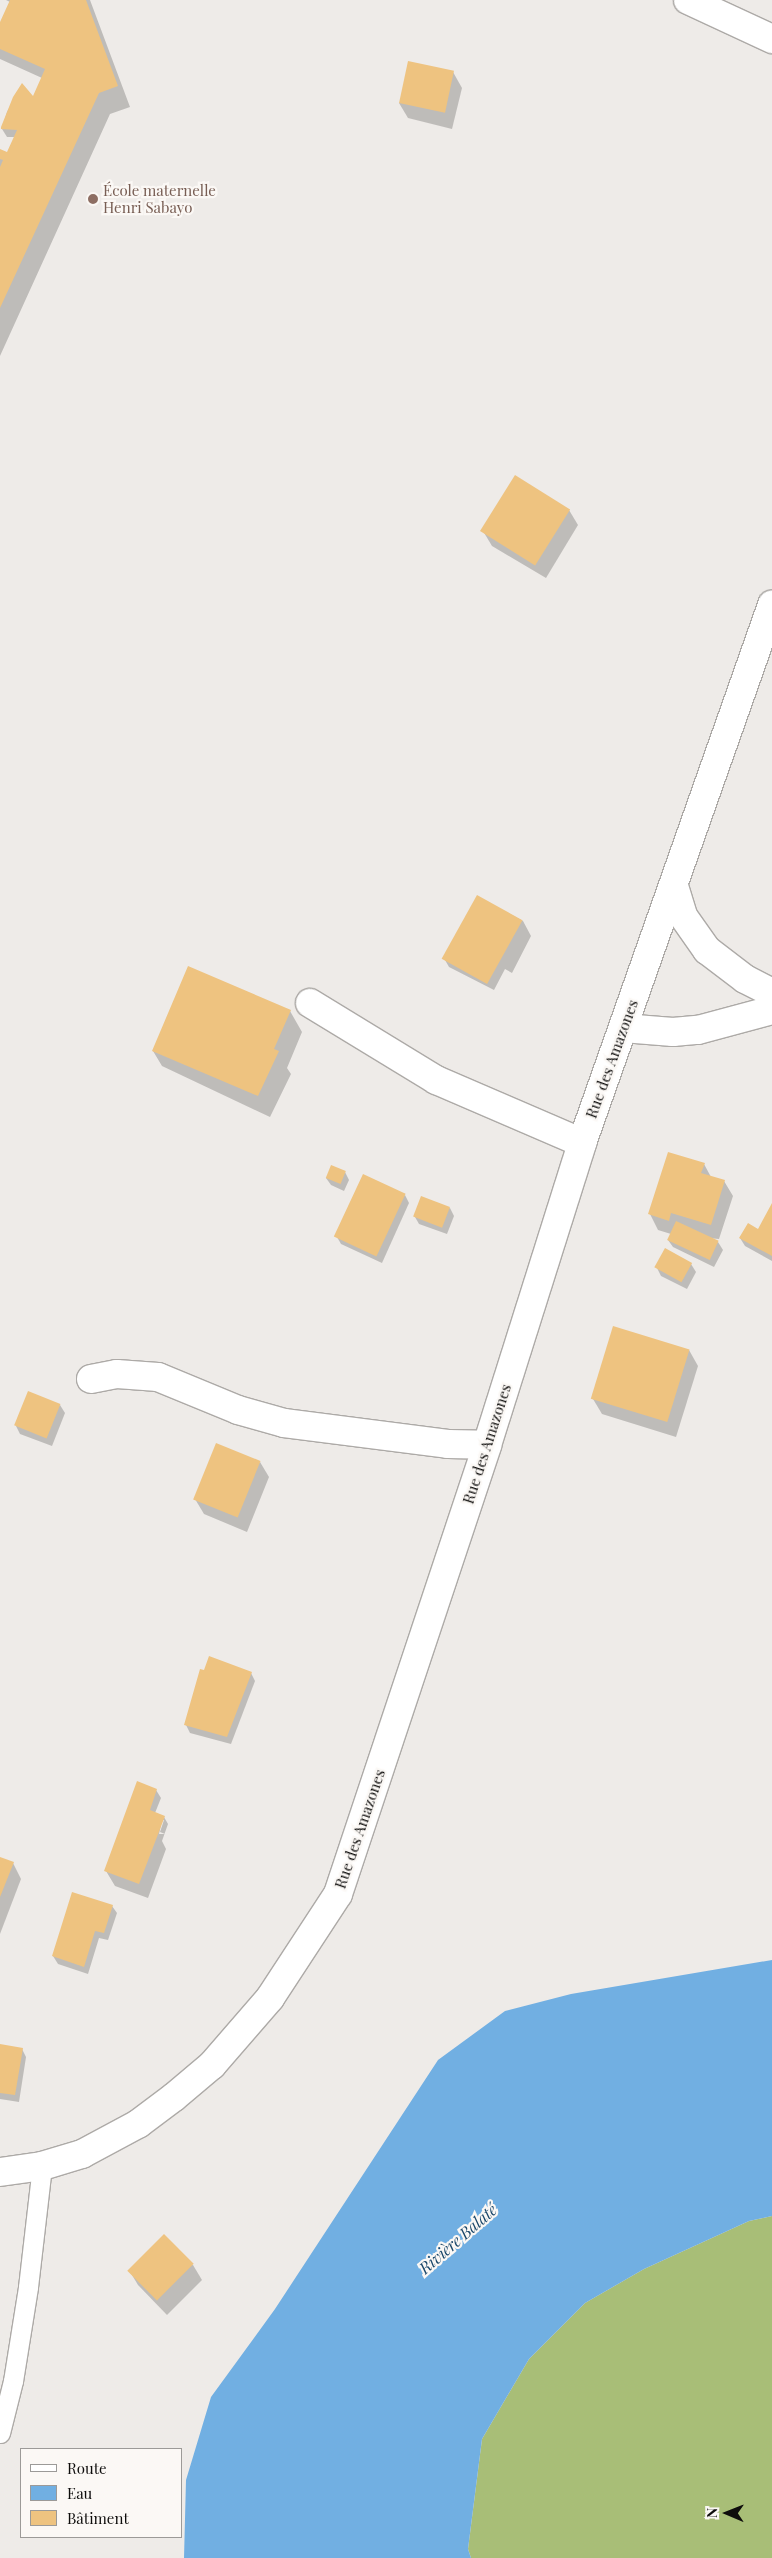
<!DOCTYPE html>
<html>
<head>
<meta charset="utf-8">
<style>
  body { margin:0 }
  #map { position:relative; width:772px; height:2558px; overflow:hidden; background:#eeebe8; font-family:"Playfair Display",serif }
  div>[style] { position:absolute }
  .forest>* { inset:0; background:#a8be77 }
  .water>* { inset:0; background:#71afe2 }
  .shadow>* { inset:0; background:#0003 }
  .building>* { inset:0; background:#eec380; transform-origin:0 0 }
  .roads { filter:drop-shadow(1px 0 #adaaa7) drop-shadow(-1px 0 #adaaa7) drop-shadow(0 1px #adaaa7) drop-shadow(0 -1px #adaaa7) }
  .lane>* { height:19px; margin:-9.5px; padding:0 9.5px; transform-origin:9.5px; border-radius:9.5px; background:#fff }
  .street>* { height:28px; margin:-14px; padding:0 14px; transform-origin:14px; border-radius:14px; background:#fff }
  .dots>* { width:14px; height:14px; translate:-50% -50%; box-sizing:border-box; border:2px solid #fbf8f5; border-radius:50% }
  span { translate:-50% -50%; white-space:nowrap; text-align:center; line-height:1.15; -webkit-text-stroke:4.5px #fbf8f5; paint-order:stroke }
  .education-label { font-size:15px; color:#785e54 }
  .left { translate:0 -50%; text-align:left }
  .street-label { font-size:15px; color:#0e0d0c }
  .water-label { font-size:16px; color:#1a476a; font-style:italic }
  .legend { position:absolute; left:20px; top:2448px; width:162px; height:90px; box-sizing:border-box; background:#fbf8f5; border:1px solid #9c9a98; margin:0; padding:6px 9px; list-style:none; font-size:15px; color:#0e0d0c }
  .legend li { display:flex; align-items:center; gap:10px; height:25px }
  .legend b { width:25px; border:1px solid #9c9a98 }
  .north { position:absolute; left:702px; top:2488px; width:50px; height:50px; -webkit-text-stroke:4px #fbf8f5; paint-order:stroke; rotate:271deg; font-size:14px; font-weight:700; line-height:20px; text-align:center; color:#0e0d0c }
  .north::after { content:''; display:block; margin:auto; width:18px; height:22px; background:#0e0d0c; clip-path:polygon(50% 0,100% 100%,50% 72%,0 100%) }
</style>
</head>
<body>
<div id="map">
  <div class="forest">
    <div style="clip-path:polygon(772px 2216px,772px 2558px,471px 2558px,468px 2549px,482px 2439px,529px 2359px,585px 2303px,644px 2269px,749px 2221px)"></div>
  </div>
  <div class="water">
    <div style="clip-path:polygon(772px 1960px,772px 2216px,749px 2221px,644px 2269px,585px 2303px,529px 2359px,482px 2439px,468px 2549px,471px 2558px,184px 2558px,186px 2480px,211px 2397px,275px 2309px,438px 2060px,505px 2011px,571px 1994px)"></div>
  </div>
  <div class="shadow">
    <div style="clip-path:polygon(6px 0,90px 0,130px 107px,110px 114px,0 356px,0 150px,8px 154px,15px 137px,7px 137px,2px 129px,7px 112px,22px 85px,33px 98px,42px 78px,0 59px,0 25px,10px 2px)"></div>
    <div style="clip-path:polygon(453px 72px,462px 88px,452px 129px,408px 118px,399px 103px)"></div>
    <div style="clip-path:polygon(569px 510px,578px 525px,546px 578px,492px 546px,483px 531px)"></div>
    <div style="clip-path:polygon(478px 897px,523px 921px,531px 936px,512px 973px,505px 969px,494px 990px,449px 967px,445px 960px)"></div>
    <div style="clip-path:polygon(290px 1011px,302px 1032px,287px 1068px,291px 1074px,270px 1117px,162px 1066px,153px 1051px)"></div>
    <div style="clip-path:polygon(704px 1164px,711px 1177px,724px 1181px,733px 1196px,719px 1239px,708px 1238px,718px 1242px,723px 1250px,714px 1267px,673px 1247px,668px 1240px,671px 1234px,658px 1230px,650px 1214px)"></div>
    <div style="clip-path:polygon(345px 1172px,349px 1180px,344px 1191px,331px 1185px,326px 1178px)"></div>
    <div style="clip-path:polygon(405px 1195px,409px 1203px,382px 1263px,341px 1244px,337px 1237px)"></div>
    <div style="clip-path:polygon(772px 1206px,772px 1261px,745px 1246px,740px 1238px,759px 1231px)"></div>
    <div style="clip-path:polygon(450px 1208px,454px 1216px,447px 1234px,419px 1224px,415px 1217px)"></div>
    <div style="clip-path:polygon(665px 1250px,691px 1264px,696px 1272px,687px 1289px,661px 1276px,657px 1268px)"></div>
    <div style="clip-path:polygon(689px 1350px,698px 1366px,676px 1437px,602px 1414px,593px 1399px)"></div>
    <div style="clip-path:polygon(60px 1405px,65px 1413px,52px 1446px,20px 1434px,16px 1426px)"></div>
    <div style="clip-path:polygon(260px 1462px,269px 1477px,247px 1532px,204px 1514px,195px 1499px)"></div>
    <div style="clip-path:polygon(251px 1673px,255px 1681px,231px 1744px,190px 1733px,186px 1725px)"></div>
    <div style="clip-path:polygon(evenodd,156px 1790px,161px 1798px,155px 1813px,164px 1817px,168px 1824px,162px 1841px,166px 1849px,148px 1898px,115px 1886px,106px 1871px,156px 1790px,162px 1820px,164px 1820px,160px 1832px,165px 1834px,159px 1834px,158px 1839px,162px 1820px)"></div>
    <div style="clip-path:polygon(0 1858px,13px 1863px,21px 1879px,0 1934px)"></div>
    <div style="clip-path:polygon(112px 1906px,117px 1913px,108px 1940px,99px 1938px,88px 1974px,58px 1964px,53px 1956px)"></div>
    <div style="clip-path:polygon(0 2045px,22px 2049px,26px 2057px,19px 2102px,0 2099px)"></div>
    <div style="clip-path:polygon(193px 2265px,202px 2280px,167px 2315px,138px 2285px,129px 2270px)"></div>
  </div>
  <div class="building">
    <div style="clip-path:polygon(10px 0,86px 0,118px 86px,99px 93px,0 308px,0 167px,3px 160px,0 159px,0 149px,7px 152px,17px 130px,1px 129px,1px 127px,13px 97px,22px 83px,33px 96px,45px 69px,0 49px,0 22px)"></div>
    <div style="left:408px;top:61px;width:47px;height:43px;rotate:12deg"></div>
    <div style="left:515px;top:475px;width:65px;height:66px;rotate:32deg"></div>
    <div style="left:477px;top:895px;width:52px;height:73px;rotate:29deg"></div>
    <div style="clip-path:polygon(188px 966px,291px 1010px,274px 1049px,279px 1051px,258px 1096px,152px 1051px)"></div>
    <div style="clip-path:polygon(668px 1152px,705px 1163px,701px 1173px,725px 1180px,711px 1225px,671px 1213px,669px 1221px,648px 1214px)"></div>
    <div style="left:331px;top:1165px;width:16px;height:14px;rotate:22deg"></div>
    <div style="left:363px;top:1174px;width:47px;height:69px;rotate:25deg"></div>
    <div style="left:421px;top:1196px;width:31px;height:22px;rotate:21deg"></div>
    <div style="clip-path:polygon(772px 1203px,772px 1256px,739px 1238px,748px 1223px,758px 1229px)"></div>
    <div style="left:676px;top:1221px;width:47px;height:21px;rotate:25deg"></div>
    <div style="left:665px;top:1248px;width:31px;height:22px;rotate:29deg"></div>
    <div style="left:613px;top:1326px;width:80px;height:76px;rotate:17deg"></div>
    <div style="left:28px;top:1391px;width:35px;height:37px;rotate:22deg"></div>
    <div style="left:216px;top:1443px;width:48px;height:61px;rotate:22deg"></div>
    <div style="clip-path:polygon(209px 1656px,252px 1672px,227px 1737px,184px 1725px,200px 1669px,204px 1670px)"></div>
    <div style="clip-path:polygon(137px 1781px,157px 1789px,150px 1810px,165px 1816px,139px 1884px,104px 1871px)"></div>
    <div style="clip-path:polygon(0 1857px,14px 1862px,0 1897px)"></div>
    <div style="clip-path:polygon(72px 1892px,113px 1905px,104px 1933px,95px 1931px,84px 1967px,52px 1956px)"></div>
    <div style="clip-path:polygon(0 2044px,23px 2048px,15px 2095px,0 2093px)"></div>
    <div style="left:164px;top:2234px;width:42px;height:52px;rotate:45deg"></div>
  </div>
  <div class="roads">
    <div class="lane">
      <div style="left:0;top:2433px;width:54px;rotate:-76deg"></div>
      <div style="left:13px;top:2381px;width:95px;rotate:-80.9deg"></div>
      <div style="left:28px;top:2287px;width:122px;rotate:-83.4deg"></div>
    </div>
    <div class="street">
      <div style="left:688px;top:0;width:93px;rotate:24.9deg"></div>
      <div style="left:674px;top:886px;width:31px;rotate:73deg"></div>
      <div style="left:683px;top:916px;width:42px;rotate:54.8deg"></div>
      <div style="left:707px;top:950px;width:48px;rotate:37.3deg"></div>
      <div style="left:745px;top:979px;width:30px;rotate:27deg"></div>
      <div style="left:310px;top:1003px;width:148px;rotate:31.4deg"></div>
      <div style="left:436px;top:1080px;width:159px;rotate:23.3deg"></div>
      <div style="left:623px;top:1028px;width:50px;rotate:4.6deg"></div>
      <div style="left:673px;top:1032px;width:25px;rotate:-5deg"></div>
      <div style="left:698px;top:1030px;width:77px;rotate:-15.1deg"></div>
      <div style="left:91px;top:1379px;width:26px;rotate:-11deg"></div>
      <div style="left:117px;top:1374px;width:41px;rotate:4.2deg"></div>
      <div style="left:158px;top:1377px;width:87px;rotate:22.4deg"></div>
      <div style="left:238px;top:1410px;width:48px;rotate:15.8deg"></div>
      <div style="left:284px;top:1423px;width:165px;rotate:7.3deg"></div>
      <div style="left:448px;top:1444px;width:39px;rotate:1deg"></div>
      <div style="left:0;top:2172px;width:42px;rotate:-8.1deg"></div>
      <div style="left:42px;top:2166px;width:42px;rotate:-16.7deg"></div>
      <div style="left:82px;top:2154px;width:64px;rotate:-28.2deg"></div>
      <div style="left:138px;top:2124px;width:45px;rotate:-36.9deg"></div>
      <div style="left:174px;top:2097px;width:50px;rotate:-40.1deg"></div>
      <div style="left:212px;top:2065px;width:89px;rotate:-49.1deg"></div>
      <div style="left:270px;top:1998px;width:124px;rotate:-56.8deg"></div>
      <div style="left:338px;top:1894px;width:473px;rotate:-71.6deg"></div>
      <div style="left:487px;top:1445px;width:317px;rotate:-72.5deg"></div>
      <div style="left:582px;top:1143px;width:571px;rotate:-70.55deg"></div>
    </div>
  </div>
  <div class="dots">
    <div style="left:93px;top:199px;background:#8d6e63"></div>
  </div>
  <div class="education-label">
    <span class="left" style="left:103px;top:199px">École maternelle<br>Henri Sabayo</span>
  </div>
  <div class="street-label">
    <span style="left:612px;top:1059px;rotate:-70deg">Rue des Amazones</span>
    <span style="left:487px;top:1444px;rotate:-72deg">Rue des Amazones</span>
    <span style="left:360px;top:1829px;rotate:-71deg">Rue des Amazones</span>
  </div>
  <div class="water-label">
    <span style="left:458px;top:2239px;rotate:-41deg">Rivière Balaté</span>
  </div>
  <ul class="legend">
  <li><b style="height:6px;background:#fff"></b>Route</li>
  <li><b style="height:14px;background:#71afe2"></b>Eau</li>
  <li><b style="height:14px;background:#eec380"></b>Bâtiment</li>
  </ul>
  <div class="north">N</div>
</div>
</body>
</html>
